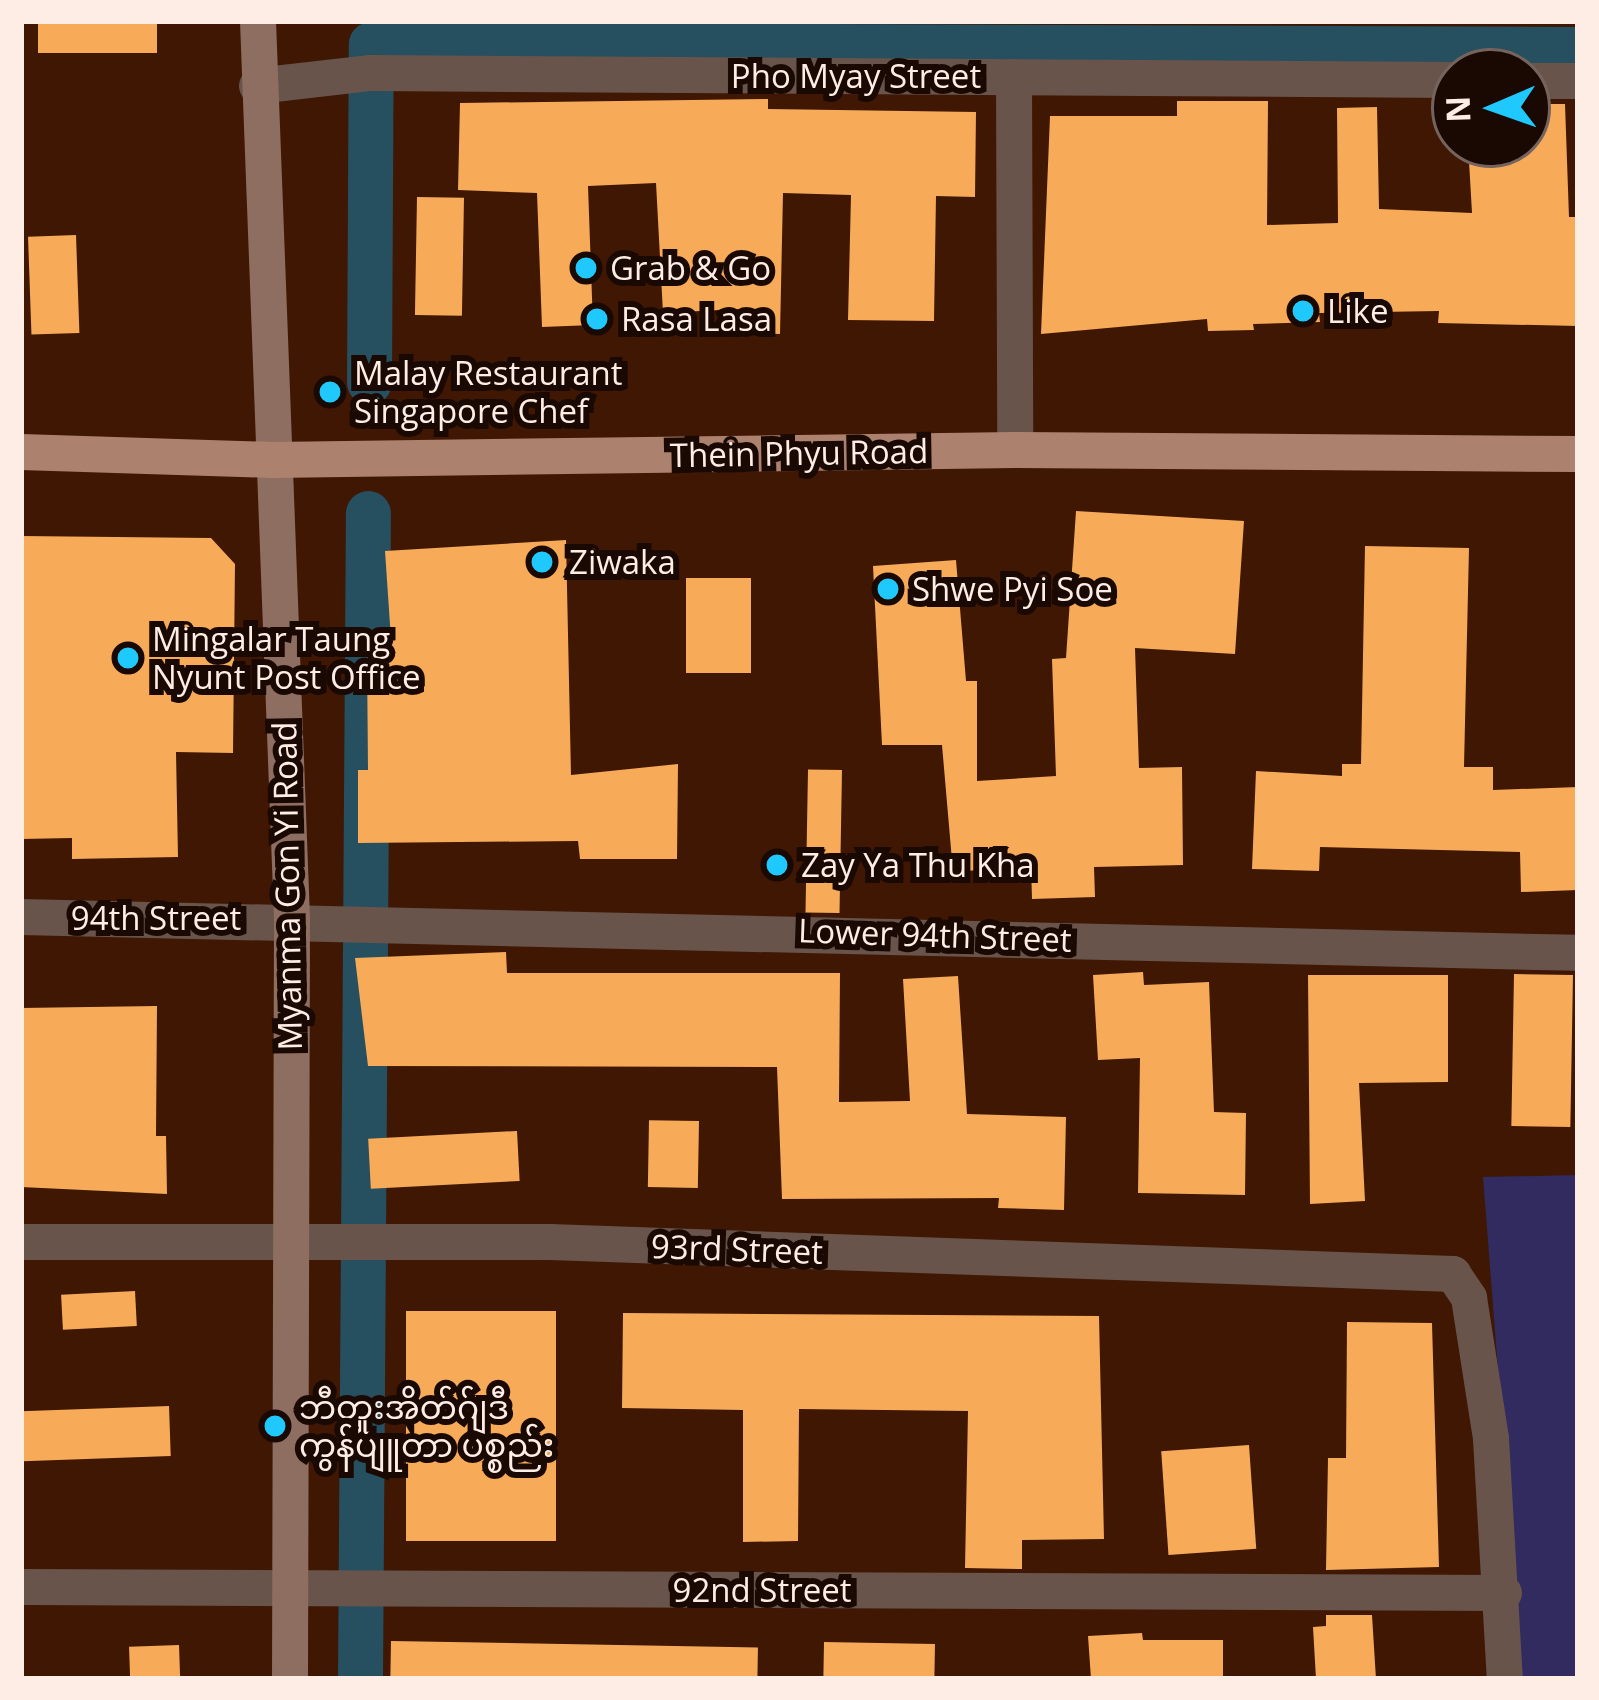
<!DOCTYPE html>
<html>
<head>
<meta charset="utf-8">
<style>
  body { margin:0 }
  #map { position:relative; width:1599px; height:1700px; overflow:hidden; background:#3f1703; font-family:"Open Sans","Noto Sans Myanmar",sans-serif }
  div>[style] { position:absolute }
  .green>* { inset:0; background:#312b60 }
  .canal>* { height:45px; margin:-22.5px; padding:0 22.5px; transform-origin:22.5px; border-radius:22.5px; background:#264f5f }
  .building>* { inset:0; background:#f7ab59; transform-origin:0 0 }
  .street>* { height:36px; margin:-18px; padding:0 18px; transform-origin:18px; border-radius:18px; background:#68544b }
  .secondary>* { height:36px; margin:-18px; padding:0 18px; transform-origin:18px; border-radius:18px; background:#8e6e60 }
  .primary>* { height:36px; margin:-18px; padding:0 18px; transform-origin:18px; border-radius:18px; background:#ac826f }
  .dots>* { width:33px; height:33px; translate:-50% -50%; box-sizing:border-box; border:6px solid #1a0903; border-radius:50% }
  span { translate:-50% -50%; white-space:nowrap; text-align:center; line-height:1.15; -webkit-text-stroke:12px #1a0903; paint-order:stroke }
  .street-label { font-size:33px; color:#fdede5 }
  .poi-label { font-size:33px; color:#fdede5 }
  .left { translate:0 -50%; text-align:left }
  .frame { position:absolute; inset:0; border:24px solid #fdede5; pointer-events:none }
  .north { position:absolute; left:1431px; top:48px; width:120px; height:120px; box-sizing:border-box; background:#1a0903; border:3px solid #75645d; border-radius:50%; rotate:268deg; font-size:33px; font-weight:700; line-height:48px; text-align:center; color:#fdede5 }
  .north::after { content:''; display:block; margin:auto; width:42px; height:54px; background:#1fc9fd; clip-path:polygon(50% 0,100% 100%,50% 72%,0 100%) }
</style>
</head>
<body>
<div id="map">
  <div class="green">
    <div style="clip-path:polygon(1578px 1175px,1578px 1679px,1522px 1679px,1483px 1177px)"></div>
  </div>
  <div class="canal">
    <div style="left:369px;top:382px;width:338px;rotate:-89.7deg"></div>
    <div style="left:371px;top:44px;width:1207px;rotate:0.24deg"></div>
    <div style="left:360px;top:1679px;width:1166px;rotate:-89.61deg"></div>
  </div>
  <div class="building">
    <div style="left:38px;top:21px;width:119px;height:32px"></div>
    <div style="clip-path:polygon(768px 99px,768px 109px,976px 112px,975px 197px,936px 196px,934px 321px,848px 320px,851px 195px,783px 193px,780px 334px,738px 333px,738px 309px,663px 313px,656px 183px,588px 186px,593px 325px,542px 327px,537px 193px,458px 190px,460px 103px)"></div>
    <div style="clip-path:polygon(1177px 101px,1268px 101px,1267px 225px,1338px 223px,1337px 108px,1377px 107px,1379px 209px,1472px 213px,1468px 144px,1527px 144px,1527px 104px,1565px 104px,1569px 217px,1578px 217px,1578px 326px,1438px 323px,1439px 311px,1319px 313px,1320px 322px,1253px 324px,1254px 330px,1208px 331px,1207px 319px,1041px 334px,1050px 116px,1177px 116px)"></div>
    <div style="left:417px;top:197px;width:47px;height:118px;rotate:1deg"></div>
    <div style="left:76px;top:235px;width:98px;height:48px;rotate:88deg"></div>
    <div style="clip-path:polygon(1076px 511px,1244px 521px,1235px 654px,1135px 648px,1139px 768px,1182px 767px,1183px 865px,1094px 867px,1095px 897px,1032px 899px,1031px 866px,953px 872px,942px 745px,882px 745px,873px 566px,956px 560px,966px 681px,977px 681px,977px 781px,1056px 776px,1052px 659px,1066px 658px)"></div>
    <div style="clip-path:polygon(21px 536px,211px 538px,235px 564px,233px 753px,176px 752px,178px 857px,72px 859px,72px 838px,21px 839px)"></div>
    <div style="clip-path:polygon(566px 540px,571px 775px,678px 764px,677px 859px,580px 859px,578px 841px,358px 843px,358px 770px,368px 770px,367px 655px,392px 654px,385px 551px)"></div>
    <div style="clip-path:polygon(1365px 546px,1469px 548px,1464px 767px,1493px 767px,1493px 790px,1578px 787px,1578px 890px,1521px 892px,1520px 852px,1320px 847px,1319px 871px,1252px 869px,1256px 771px,1342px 776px,1342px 764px,1361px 764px)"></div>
    <div style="left:686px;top:578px;width:65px;height:95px"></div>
    <div style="left:842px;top:770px;width:143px;height:34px;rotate:91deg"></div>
    <div style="clip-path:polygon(506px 952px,507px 973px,840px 973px,839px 1102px,910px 1101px,903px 979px,958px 976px,967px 1114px,1066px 1117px,1064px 1210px,998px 1208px,999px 1198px,782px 1199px,777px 1067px,368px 1066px,355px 958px)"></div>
    <div style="clip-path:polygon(1143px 972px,1144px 985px,1209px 982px,1214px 1112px,1246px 1113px,1245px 1195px,1138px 1193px,1140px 1058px,1098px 1060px,1093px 975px)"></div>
    <div style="left:1514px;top:974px;width:59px;height:152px;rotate:1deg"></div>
    <div style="clip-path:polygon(1308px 975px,1448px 975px,1448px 1082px,1359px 1083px,1365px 1201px,1310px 1204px)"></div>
    <div style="clip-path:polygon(157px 1006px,156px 1136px,166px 1136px,167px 1194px,21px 1187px,21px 1008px)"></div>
    <div style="left:699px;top:1121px;width:67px;height:50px;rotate:91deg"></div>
    <div style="left:517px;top:1131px;width:50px;height:149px;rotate:87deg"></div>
    <div style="left:135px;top:1291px;width:35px;height:74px;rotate:87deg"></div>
    <div style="left:406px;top:1311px;width:150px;height:230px"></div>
    <div style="clip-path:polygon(623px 1313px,1099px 1316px,1104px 1539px,1022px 1540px,1022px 1569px,965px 1568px,968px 1411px,799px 1409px,798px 1541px,743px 1542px,743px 1410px,622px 1408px)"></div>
    <div style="clip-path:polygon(1347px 1322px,1432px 1323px,1439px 1567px,1326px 1570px,1328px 1458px,1346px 1458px)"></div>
    <div style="left:169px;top:1406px;width:50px;height:148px;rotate:88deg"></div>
    <div style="left:1249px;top:1445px;width:104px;height:88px;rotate:86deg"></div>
    <div style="clip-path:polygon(1326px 1615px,1372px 1615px,1376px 1679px,1316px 1679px,1313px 1627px,1326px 1626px)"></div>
    <div style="clip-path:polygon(1142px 1633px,1143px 1640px,1223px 1640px,1223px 1679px,1091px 1679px,1088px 1636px)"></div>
    <div style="left:391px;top:1641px;width:367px;height:38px;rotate:1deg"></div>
    <div style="left:824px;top:1642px;width:111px;height:37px;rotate:1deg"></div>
    <div style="left:179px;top:1645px;width:34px;height:50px;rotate:88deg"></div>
  </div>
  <div class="street">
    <div style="left:1014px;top:77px;width:373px;rotate:89.8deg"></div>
    <div style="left:1527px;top:81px;width:51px"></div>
    <div style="left:257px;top:86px;width:115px;rotate:-6.5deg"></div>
    <div style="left:371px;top:73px;width:1084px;rotate:0.37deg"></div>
    <div style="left:21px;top:917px;width:1557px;rotate:1.32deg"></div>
    <div style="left:21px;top:1242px;width:529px"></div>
    <div style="left:550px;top:1242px;width:904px;rotate:2.03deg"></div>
    <div style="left:1453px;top:1274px;width:29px;rotate:56deg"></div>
    <div style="left:1469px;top:1298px;width:143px;rotate:81.1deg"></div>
    <div style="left:1491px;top:1439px;width:240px;rotate:86.7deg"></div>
    <div style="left:21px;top:1587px;width:1483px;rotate:0.23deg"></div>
  </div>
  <div class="secondary">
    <div style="left:258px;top:21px;width:899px;rotate:87.83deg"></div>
    <div style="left:292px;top:919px;width:760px;rotate:90.15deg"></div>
  </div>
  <div class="primary">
    <div style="left:21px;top:452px;width:251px;rotate:1.8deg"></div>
    <div style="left:272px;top:460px;width:743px;rotate:-0.77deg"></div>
    <div style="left:1015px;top:450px;width:563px;rotate:0.41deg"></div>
  </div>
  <div class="dots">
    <div style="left:586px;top:268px;background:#1fc9fd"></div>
    <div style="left:1303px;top:311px;background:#1fc9fd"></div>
    <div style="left:597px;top:319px;background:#1fc9fd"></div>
    <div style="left:330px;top:392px;background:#1fc9fd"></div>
    <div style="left:542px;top:562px;background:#1fc9fd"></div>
    <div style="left:888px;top:589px;background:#1fc9fd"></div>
    <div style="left:128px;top:658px;background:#1fc9fd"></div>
    <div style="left:777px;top:865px;background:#1fc9fd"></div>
    <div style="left:275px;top:1426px;background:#1fc9fd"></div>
  </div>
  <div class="street-label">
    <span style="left:856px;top:76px">Pho Myay Street</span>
    <span style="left:799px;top:453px;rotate:-1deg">Thein Phyu Road</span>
    <span style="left:287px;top:886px;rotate:-91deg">Myanma Gon Yi Road</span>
    <span style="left:156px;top:918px">94th Street</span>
    <span style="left:935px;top:935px;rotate:2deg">Lower 94th Street</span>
    <span style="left:737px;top:1249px;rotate:2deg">93rd Street</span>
    <span style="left:762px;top:1590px">92nd Street</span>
  </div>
  <div class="poi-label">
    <span class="left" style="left:610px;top:268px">Grab &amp; Go</span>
    <span class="left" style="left:1327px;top:311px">Like</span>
    <span class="left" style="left:621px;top:319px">Rasa Lasa</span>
    <span class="left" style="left:354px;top:392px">Malay Restaurant<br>Singapore Chef</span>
    <span class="left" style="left:569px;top:562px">Ziwaka</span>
    <span class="left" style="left:912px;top:589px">Shwe Pyi Soe</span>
    <span class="left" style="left:152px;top:658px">Mingalar Taung<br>Nyunt Post Office</span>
    <span class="left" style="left:801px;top:865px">Zay Ya Thu Kha</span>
    <span class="left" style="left:299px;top:1426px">ဘီတူးအိတ်ဂ်ျဒီ<br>ကွန်ပျူတာ ပစ္စည်း</span>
  </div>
  <div class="frame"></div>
  <div class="north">N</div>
</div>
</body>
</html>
